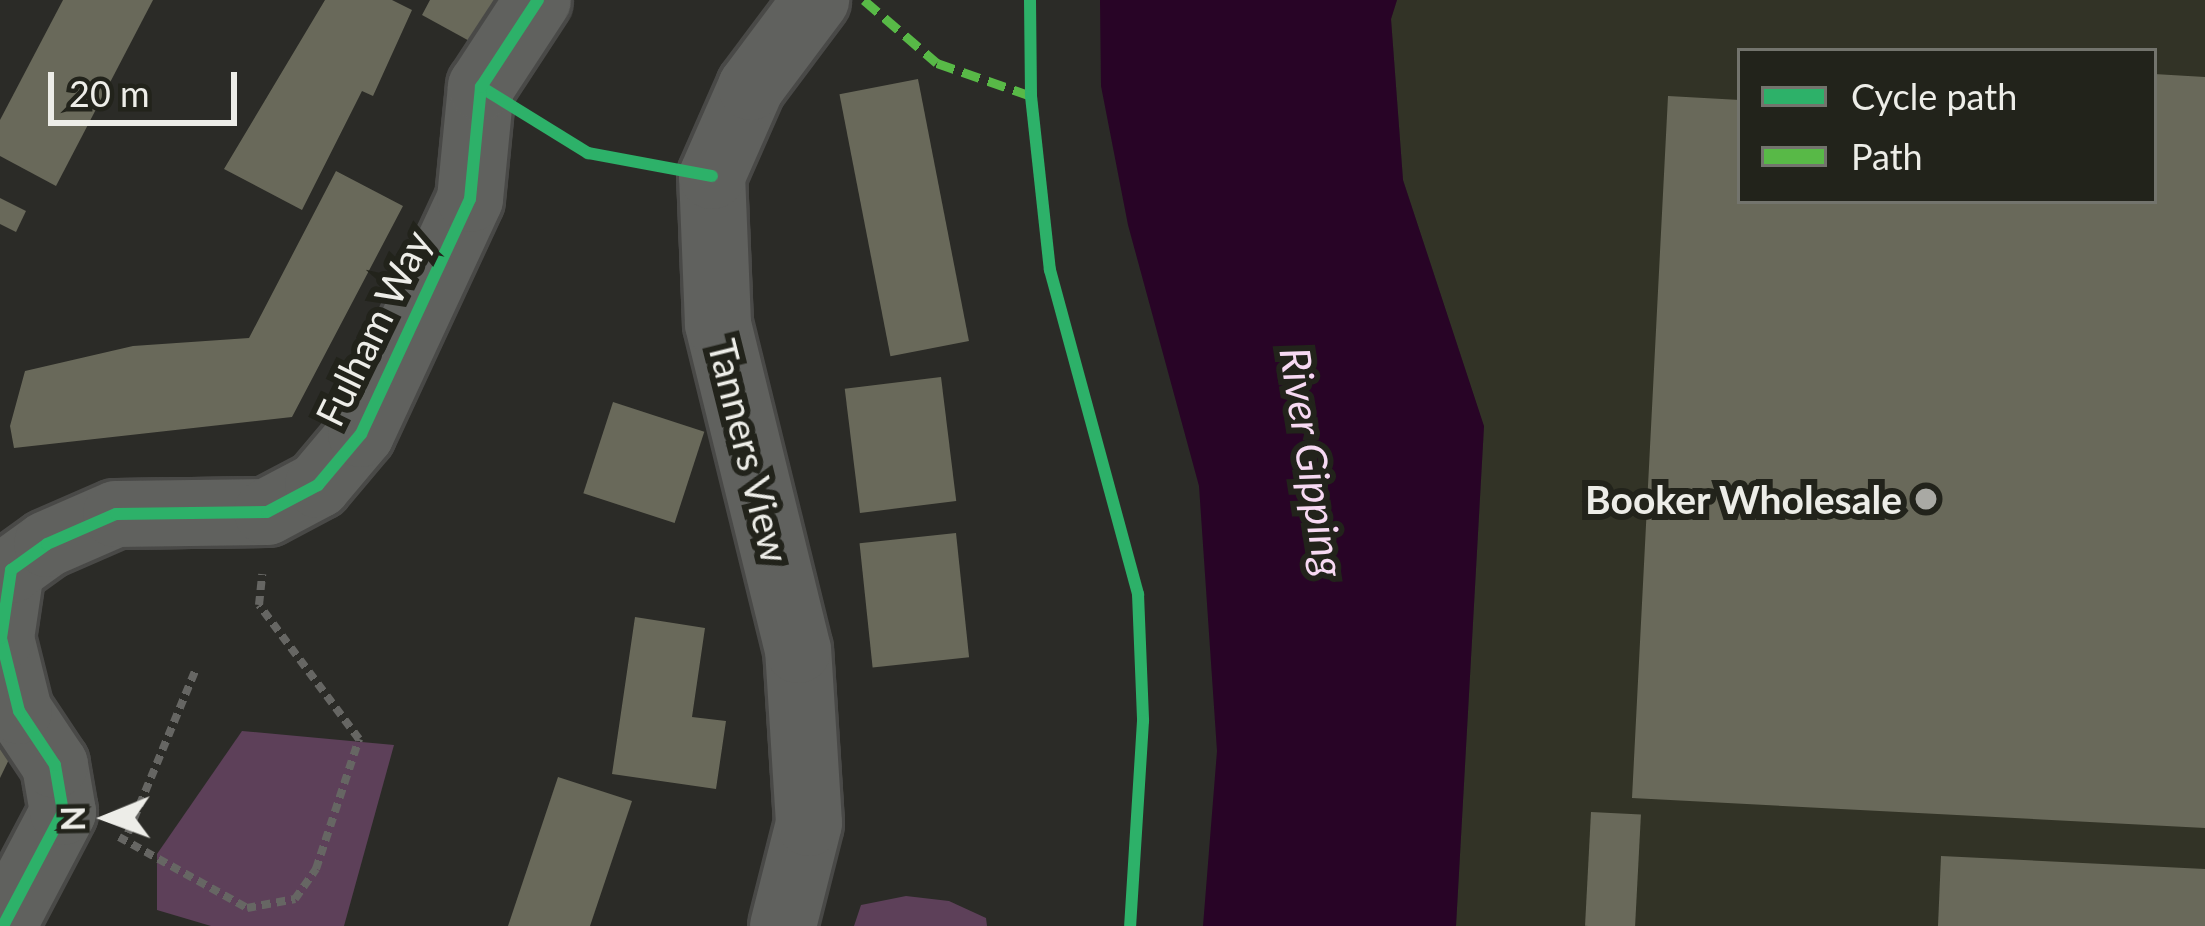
<!DOCTYPE html>
<html>
<head>
<meta charset="utf-8">
<style>
  body { margin:0 }
  #map { position:relative; width:2205px; height:926px; overflow:hidden; background:#2b2b27; font-family:Lato,sans-serif }
  div>[style] { position:absolute }
  .built>* { inset:0; background:#323326 }
  .green>* { inset:0; background:#5d4059 }
  .water>* { inset:0; background:#280426 }
  .building>* { inset:0; background:#69695a; transform-origin:0 0 }
  .path>* { height:8px; margin-top:-4px; transform-origin:0; background:repeating-linear-gradient(90deg,#666663 0 9px,transparent 0 15px) }
  .roads { filter:drop-shadow(3px 0 #494947) drop-shadow(-3px 0 #494947) drop-shadow(0 3px #494947) drop-shadow(0 -3px #494947) }
  .minor>* { height:66px; margin:-33px; padding:0 33px; transform-origin:33px; border-radius:33px; background:#60615e }
  .quiet>* { height:9px; margin-top:-4.5px; transform-origin:0; background:repeating-linear-gradient(90deg,#58b947 0 18px,transparent 0 27px) }
  .cycleway>* { height:12px; margin:-6px; padding:0 6px; transform-origin:6px; border-radius:6px; background:#2db169 }
  .dots>* { width:33px; height:33px; translate:-50% -50%; box-sizing:border-box; border:6px solid #22231b; border-radius:50% }
  span { translate:-50% -50%; white-space:nowrap; text-align:center; line-height:1.15; -webkit-text-stroke:12px #22231b; paint-order:stroke }
  .street-label { font-size:39px; color:#edede8 }
  .poi-label { font-size:39px; color:#edede8; font-weight:700 }
  .right { translate:-100% -50%; text-align:right }
  .water-label { font-size:42px; color:#f7d9f3; font-style:italic }
  .legend { position:absolute; left:1737px; top:48px; width:420px; height:156px; box-sizing:border-box; background:#22231b; border:3px solid #73746d; margin:0; padding:15px 21px; list-style:none; font-size:36px; color:#edede8 }
  .legend li { display:flex; align-items:center; gap:24px; height:60px }
  .legend b { width:60px; border:3px solid #73746d }
  .north { position:absolute; left:48px; top:758px; width:120px; height:120px; -webkit-text-stroke:9px #22231b; paint-order:stroke; rotate:269deg; font-size:33px; font-weight:700; line-height:48px; text-align:center; color:#edede8 }
  .north::after { content:''; display:block; margin:auto; width:42px; height:54px; background:#edede8; clip-path:polygon(50% 0,100% 100%,50% 72%,0 100%) }
  .scale { position:absolute; left:48px; top:72px; width:189px; height:54px; box-sizing:border-box; border:6px solid #edede8; border-top:0; padding-left:15px; font-size:36px; line-height:42px; white-space:nowrap; color:#edede8; -webkit-text-stroke:9px #22231b; paint-order:stroke }
</style>
</head>
<body>
<div id="map">
  <div class="built">
    <div style="clip-path:polygon(evenodd,1397px 0,2205px 0,2205px 926px,1456px 926px,1484px 427px,1403px 180px,1391px 19px,1397px 0,1740px 51px,2154px 51px,2154px 201px,1740px 201px,1740px 51px)"></div>
  </div>
  <div class="green">
    <div style="clip-path:polygon(242px 731px,394px 745px,344px 926px,211px 926px,157px 910px,157px 854px)"></div>
    <div style="clip-path:polygon(906px 896px,949px 901px,986px 918px,987px 926px,854px 926px,861px 905px)"></div>
  </div>
  <div class="water">
    <div style="clip-path:polygon(1100px 0,1397px 0,1391px 19px,1403px 180px,1484px 426px,1456px 926px,1203px 926px,1217px 751px,1199px 486px,1128px 225px,1101px 86px)"></div>
  </div>
  <div class="building">
    <div style="clip-path:polygon(63px 0,153px 0,56px 186px,0 156px,0 120px)"></div>
    <div style="clip-path:polygon(325px 0,392px 0,412px 10px,373px 96px,362px 91px,302px 210px,224px 169px)"></div>
    <div style="clip-path:polygon(430px 0,505px 0,484px 49px,422px 15px)"></div>
    <div style="clip-path:polygon(2154px 74px,2205px 77px,2205px 828px,1632px 798px,1668px 96px,1740px 100px,1740px 201px,2154px 201px)"></div>
    <div style="left:918px;top:79px;width:267px;height:80px;rotate:79deg"></div>
    <div style="clip-path:polygon(336px 171px,403px 206px,292px 417px,14px 448px,10px 426px,25px 371px,133px 346px,249px 338px)"></div>
    <div style="clip-path:polygon(0 198px,26px 211px,16px 232px,0 224px)"></div>
    <div style="left:941px;top:377px;width:125px;height:97px;rotate:83deg"></div>
    <div style="left:613px;top:402px;width:96px;height:96px;rotate:18deg"></div>
    <div style="left:956px;top:533px;width:125px;height:97px;rotate:84deg"></div>
    <div style="clip-path:polygon(635px 617px,705px 628px,692px 717px,726px 721px,716px 789px,612px 774px)"></div>
    <div style="clip-path:polygon(0 723px,16px 745px,0 778px)"></div>
    <div style="clip-path:polygon(558px 777px,632px 801px,590px 926px,508px 926px)"></div>
    <div style="left:1591px;top:812px;width:50px;height:114px;rotate:3deg"></div>
    <div style="clip-path:polygon(1941px 856px,2205px 869px,2205px 926px,1938px 926px)"></div>
  </div>
  <div class="path">
    <div style="left:128px;top:833px;width:178px;rotate:-67.5deg"></div>
    <div style="left:119px;top:837px;width:146px;rotate:29deg"></div>
    <div style="left:247px;top:908px;width:49px;rotate:-10.6deg"></div>
    <div style="left:295px;top:899px;width:37px;rotate:-55deg"></div>
    <div style="left:316px;top:869px;width:137px;rotate:-71.7deg"></div>
    <div style="left:359px;top:739px;width:167px;rotate:-126.7deg"></div>
    <div style="left:259px;top:605px;width:31px;rotate:-84deg"></div>
  </div>
  <div class="roads">
    <div class="minor">
      <div style="left:3px;top:926px;width:129px;rotate:-62.2deg"></div>
      <div style="left:63px;top:812px;width:48px;rotate:-99.7deg"></div>
      <div style="left:55px;top:765px;width:65px;rotate:-123.7deg"></div>
      <div style="left:19px;top:711px;width:75px;rotate:-103.9deg"></div>
      <div style="left:1px;top:638px;width:69px;rotate:-81.6deg"></div>
      <div style="left:11px;top:570px;width:44px;rotate:-35.8deg"></div>
      <div style="left:47px;top:544px;width:75px;rotate:-23.5deg"></div>
      <div style="left:116px;top:514px;width:151px;rotate:-0.8deg"></div>
      <div style="left:267px;top:512px;width:58px;rotate:-27.9deg"></div>
      <div style="left:318px;top:485px;width:67px;rotate:-49.9deg"></div>
      <div style="left:361px;top:434px;width:259px;rotate:-65.1deg"></div>
      <div style="left:470px;top:199px;width:113px;rotate:-84.4deg"></div>
      <div style="left:481px;top:87px;width:104px;rotate:-56.8deg"></div>
      <div style="left:783px;top:926px;width:106px;rotate:-75.8deg"></div>
      <div style="left:809px;top:823px;width:173px;rotate:-93.6deg"></div>
      <div style="left:798px;top:650px;width:336px;rotate:-103.8deg"></div>
      <div style="left:718px;top:324px;width:148px;rotate:-92.3deg"></div>
      <div style="left:712px;top:176px;width:97px;rotate:-66.3deg"></div>
      <div style="left:751px;top:87px;width:109px;rotate:-53.2deg"></div>
    </div>
  </div>
  <div class="quiet">
    <div style="left:864px;top:0;width:96px;rotate:40.8deg"></div>
    <div style="left:937px;top:63px;width:100px;rotate:19.3deg"></div>
  </div>
  <div class="cycleway">
    <div style="left:1030px;top:0;width:96px;rotate:89.4deg"></div>
    <div style="left:1031px;top:96px;width:175px;rotate:83.8deg"></div>
    <div style="left:1050px;top:270px;width:336px;rotate:74.8deg"></div>
    <div style="left:1138px;top:594px;width:127px;rotate:87.7deg"></div>
    <div style="left:1143px;top:721px;width:205px;rotate:93.6deg"></div>
    <div style="left:481px;top:87px;width:126px;rotate:31.7deg"></div>
    <div style="left:588px;top:153px;width:126px;rotate:10.5deg"></div>
    <div style="left:3px;top:926px;width:129px;rotate:-62.2deg"></div>
    <div style="left:63px;top:812px;width:48px;rotate:-99.7deg"></div>
    <div style="left:55px;top:765px;width:65px;rotate:-123.7deg"></div>
    <div style="left:19px;top:711px;width:75px;rotate:-103.9deg"></div>
    <div style="left:1px;top:638px;width:69px;rotate:-81.6deg"></div>
    <div style="left:11px;top:570px;width:44px;rotate:-35.8deg"></div>
    <div style="left:47px;top:544px;width:75px;rotate:-23.5deg"></div>
    <div style="left:116px;top:514px;width:151px;rotate:-0.8deg"></div>
    <div style="left:267px;top:512px;width:58px;rotate:-27.9deg"></div>
    <div style="left:318px;top:485px;width:67px;rotate:-49.9deg"></div>
    <div style="left:361px;top:434px;width:259px;rotate:-65.1deg"></div>
    <div style="left:470px;top:199px;width:113px;rotate:-84.4deg"></div>
    <div style="left:481px;top:87px;width:104px;rotate:-56.8deg"></div>
  </div>
  <div class="dots">
    <div style="left:1926px;top:499px;background:#a9a9a4"></div>
  </div>
  <div class="street-label">
    <span style="left:373px;top:328px;rotate:-64deg">Fulham Way</span>
    <span style="left:749px;top:451px;rotate:76deg">Tanners View</span>
  </div>
  <div class="poi-label">
    <span class="right" style="left:1902px;top:499px">Booker Wholesale</span>
  </div>
  <div class="water-label">
    <span style="left:1313px;top:462px;rotate:81deg">River Gipping</span>
  </div>
  <ul class="legend">
  <li><b style="height:15px;background:#2db169"></b>Cycle path</li>
  <li><b style="height:15px;background:#58b947"></b>Path</li>
  </ul>
  <div class="north">N</div>
  <div class="scale">20 m</div>
</div>
</body>
</html>
